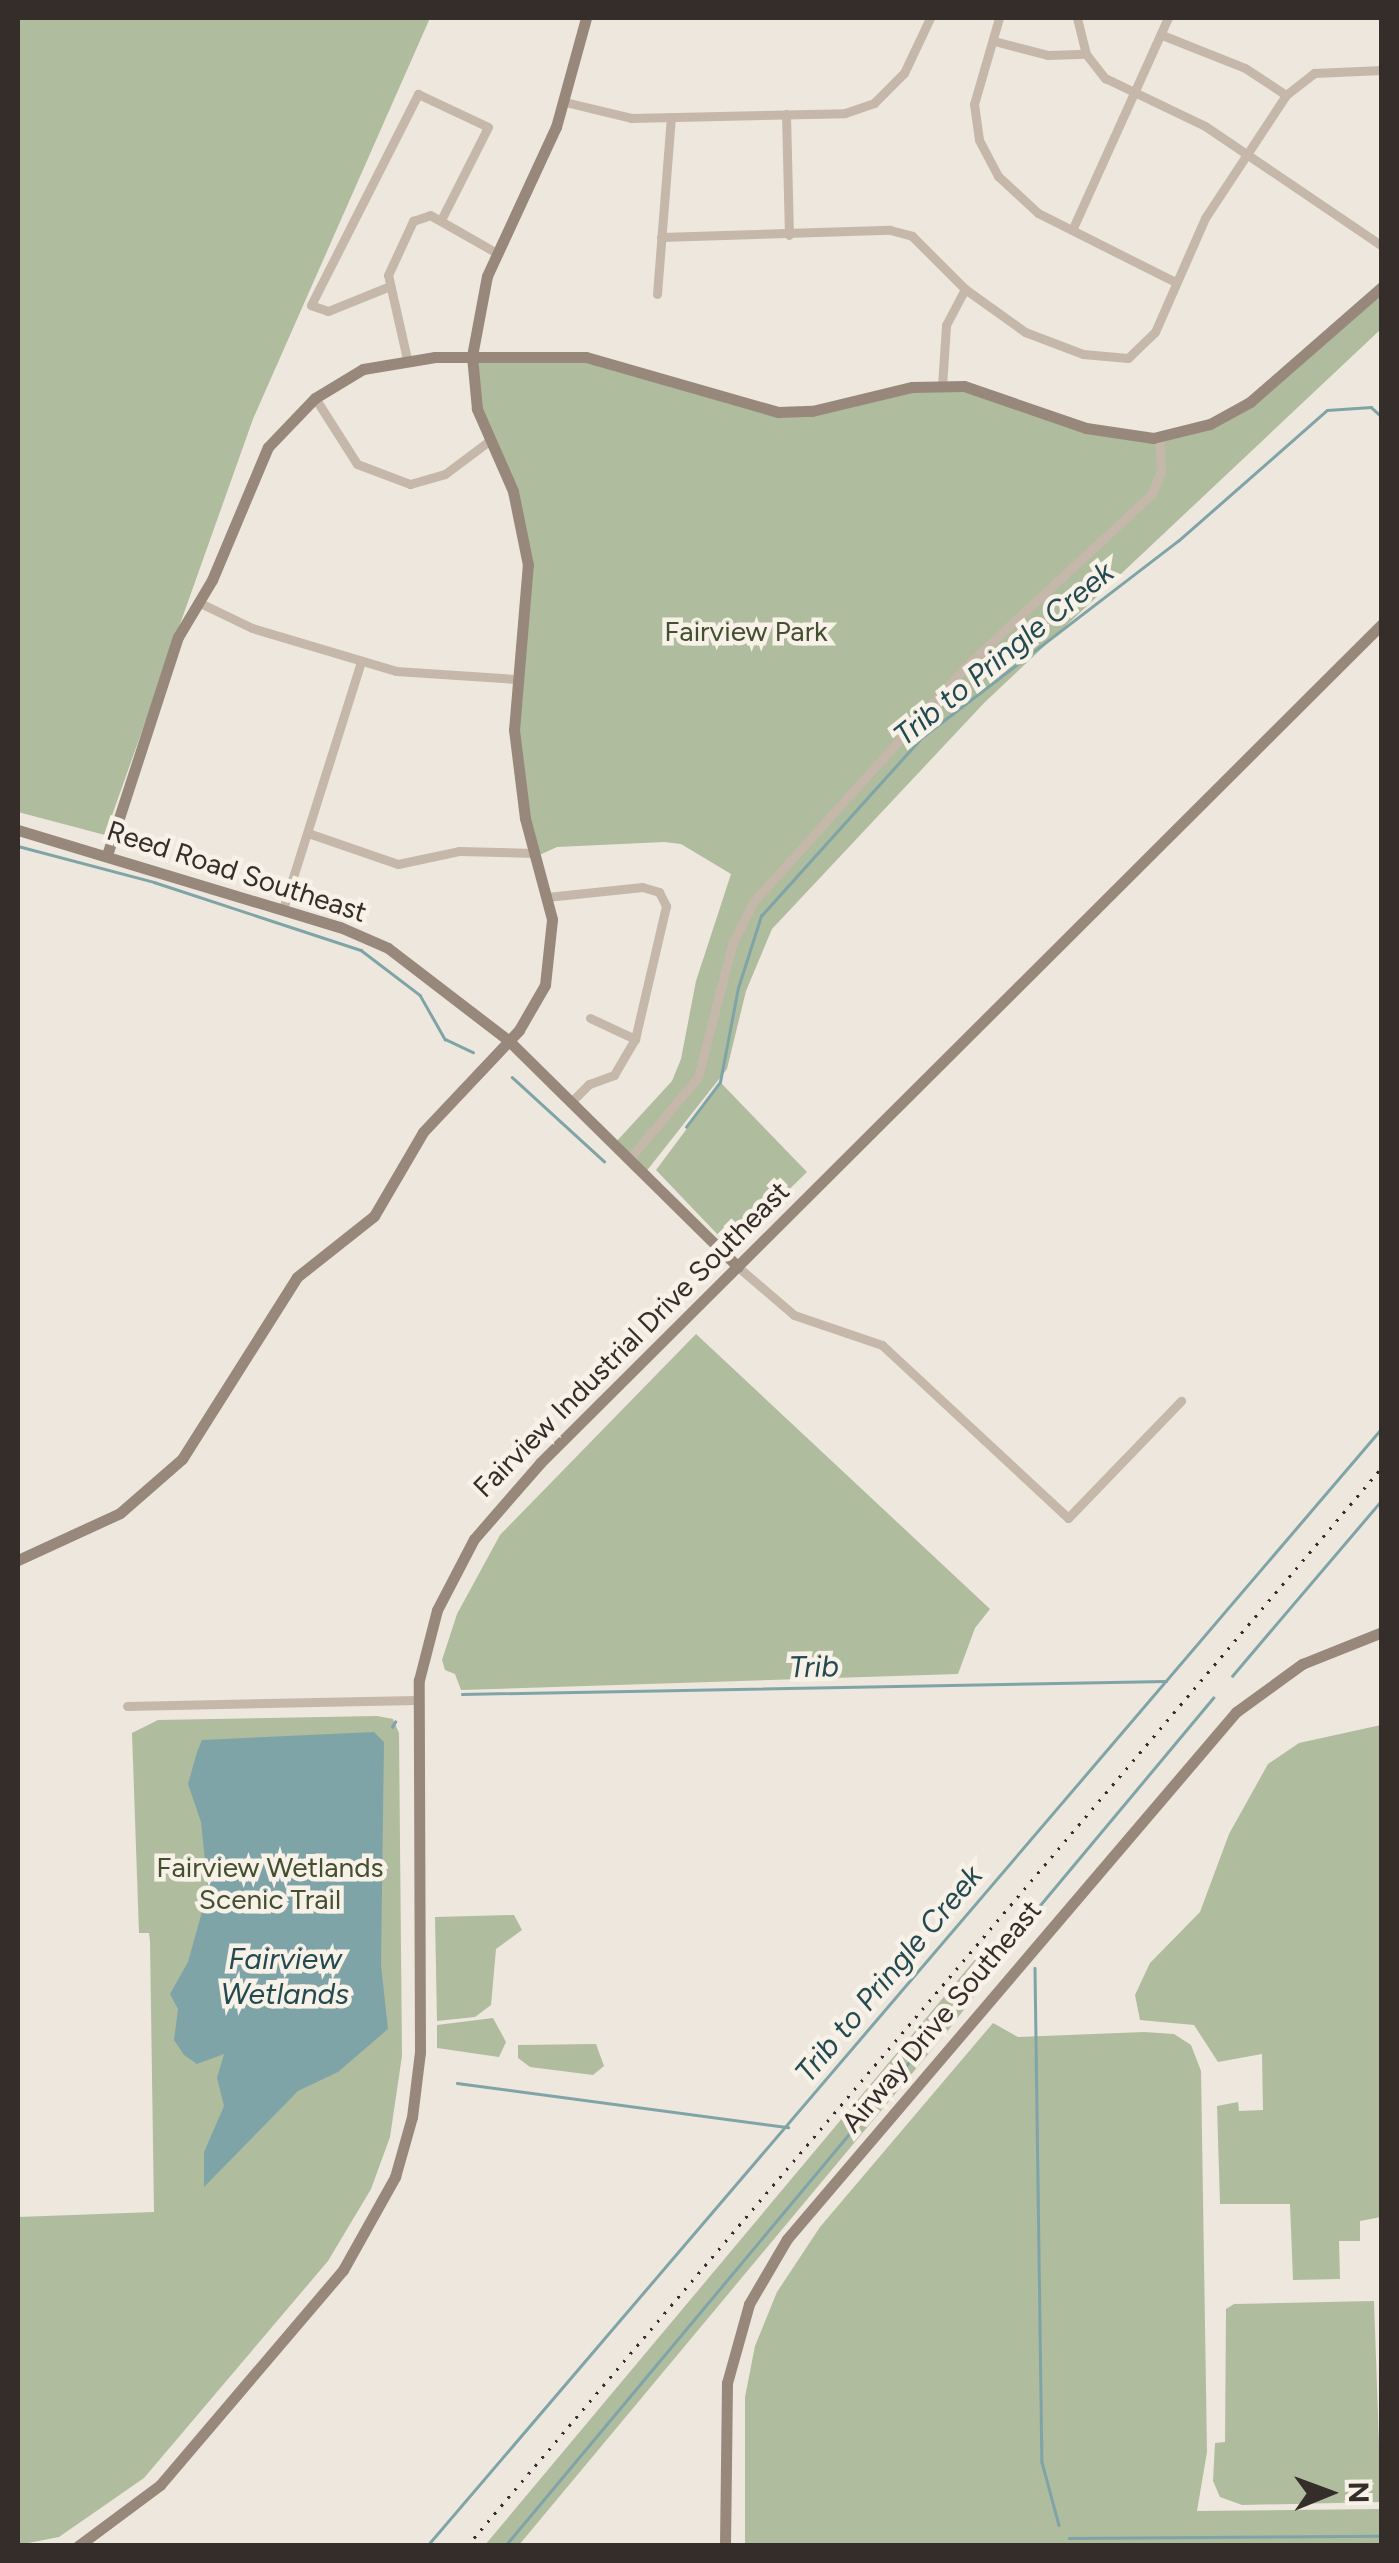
<!DOCTYPE html>
<html>
<head>
<meta charset="utf-8">
<style>
  body { margin:0 }
  #map { position:relative; width:1399px; height:2563px; overflow:hidden; background:#eee7dd; font-family:Figtree,sans-serif }
  div>[style] { position:absolute }
  .green>* { inset:0; background:#b0bc9e }
  .water>* { inset:0; background:#7fa4a8 }
  .stream>* { height:2.5px; margin:-1.25px; padding:0 1.25px; transform-origin:1.25px; border-radius:1.25px; background:#7fa4a8 }
  .street>* { height:9px; margin:-4.5px; padding:0 4.5px; transform-origin:4.5px; border-radius:4.5px; background:#c5b8aa }
  .secondary>* { height:11px; margin:-5.5px; padding:0 5.5px; transform-origin:5.5px; border-radius:5.5px; background:#98887c }
  .rail>* { height:2.5px; margin-top:-1.25px; transform-origin:0; background:repeating-linear-gradient(90deg,#342d29 0 2.5px,transparent 0 10.5px) }
  span { translate:-50% -50%; white-space:nowrap; text-align:center; line-height:1.15; -webkit-text-stroke:9px #f7f1e8; paint-order:stroke }
  .park-label { font-size:28px; color:#424f30 }
  .street-label { font-size:28px; color:#342d29 }
  .water-label { font-size:30px; color:#234a50; font-style:italic }
  .frame { position:absolute; inset:0; border:20px solid #342d29; pointer-events:none }
  .north { position:absolute; left:1279px; top:2443px; width:100px; height:100px; -webkit-text-stroke:8px #f7f1e8; paint-order:stroke; rotate:89deg; font-size:28px; font-weight:700; line-height:40px; text-align:center; color:#342d29 }
  .north::after { content:''; display:block; margin:auto; width:35px; height:45px; background:#342d29; clip-path:polygon(50% 0,100% 100%,50% 72%,0 100%) }
</style>
</head>
<body>
<div id="map">
  <div class="green">
    <div style="clip-path:polygon(18px 18px,430px 18px,253px 419px,105px 835px,18px 812px)"></div>
    <div style="clip-path:polygon(1381px 287px,1381px 329px,985px 702px,772px 929px,746px 991px,727px 1069px,645px 1173px,615px 1143px,672px 1081px,681px 1059px,696px 981px,731px 874px,681px 844px,664px 842px,557px 847px,535px 857px,514px 730px,528px 587px,523px 528px,477px 409px,472px 356px,586px 357px,778px 412px,950px 385px,1086px 428px,1153px 438px,1236px 411px)"></div>
    <div style="clip-path:polygon(721px 1083px,807px 1172px,736px 1242px,720px 1237px,656px 1170px)"></div>
    <div style="clip-path:polygon(696px 1334px,990px 1609px,975px 1628px,958px 1674px,461px 1690px,455px 1674px,445px 1670px,442px 1660px,457px 1614px,500px 1535px)"></div>
    <div style="clip-path:polygon(377px 1716px,393px 1719px,399px 1733px,402px 2056px,390px 2137px,371px 2189px,328px 2261px,144px 2478px,59px 2537px,18px 2545px,18px 2217px,154px 2212px,150px 1941px,149px 1933px,139px 1933px,132px 1733px,158px 1720px)"></div>
    <div style="clip-path:polygon(1381px 1725px,1381px 2217px,1360px 2221px,1360px 2241px,1339px 2241px,1340px 2279px,1293px 2280px,1290px 2204px,1220px 2204px,1217px 2106px,1238px 2102px,1239px 2111px,1263px 2110px,1262px 2054px,1218px 2062px,1194px 2025px,1140px 2020px,1135px 1995px,1150px 1963px,1200px 1912px,1229px 1834px,1268px 1764px,1299px 1743px)"></div>
    <div style="clip-path:polygon(514px 1915px,522px 1930px,496px 1949px,491px 2005px,475px 2017px,437px 2021px,435px 1917px)"></div>
    <div style="clip-path:polygon(978px 1956px,981px 1987px,950px 2028px,519px 2545px,485px 2545px)"></div>
    <div style="clip-path:polygon(493px 2018px,506px 2042px,499px 2057px,437px 2048px,437px 2025px)"></div>
    <div style="clip-path:polygon(993px 2023px,1018px 2037px,1144px 2032px,1174px 2034px,1191px 2045px,1201px 2071px,1207px 2452px,1197px 2511px,1381px 2509px,1381px 2545px,745px 2545px,745px 2397px,755px 2346px,777px 2292px,820px 2227px)"></div>
    <div style="clip-path:polygon(596px 2044px,604px 2066px,593px 2075px,530px 2067px,518px 2058px,518px 2045px)"></div>
    <div style="clip-path:polygon(1374px 2301px,1381px 2502px,1242px 2505px,1220px 2497px,1213px 2481px,1215px 2443px,1225px 2442px,1226px 2309px,1234px 2304px)"></div>
  </div>
  <div class="water">
    <div style="clip-path:polygon(374px 1732px,384px 1742px,381px 1965px,388px 2029px,338px 2072px,298px 2091px,204px 2187px,204px 2152px,224px 2106px,217px 2078px,224px 2054px,197px 2064px,184px 2055px,174px 2040px,178px 2009px,170px 1994px,188px 1962px,208px 1890px,201px 1822px,188px 1784px,197px 1752px,202px 1740px)"></div>
  </div>
  <div class="stream">
    <div style="left:18px;top:846px;width:141px;rotate:14.8deg"></div>
    <div style="left:154px;top:882px;width:218px;rotate:18.2deg"></div>
    <div style="left:361px;top:950px;width:74px;rotate:37.3deg"></div>
    <div style="left:420px;top:995px;width:51px;rotate:60.4deg"></div>
    <div style="left:445px;top:1039px;width:31px;rotate:25deg"></div>
    <div style="left:512px;top:1077px;width:125px;rotate:42.4deg"></div>
    <div style="left:686px;top:1127px;width:56px;rotate:-52.9deg"></div>
    <div style="left:720px;top:1082px;width:96px;rotate:-79.2deg"></div>
    <div style="left:738px;top:988px;width:76px;rotate:-72.3deg"></div>
    <div style="left:761px;top:916px;width:239px;rotate:-48deg"></div>
    <div style="left:921px;top:738px;width:324px;rotate:-37.5deg"></div>
    <div style="left:1178px;top:541px;width:198px;rotate:-41.3deg"></div>
    <div style="left:1327px;top:410px;width:44px;rotate:-3.9deg"></div>
    <div style="left:1371px;top:407px;width:15px;rotate:42deg"></div>
    <div style="left:1232px;top:1676px;width:231px;rotate:-49.6deg"></div>
    <div style="left:462px;top:1694px;width:704px;rotate:-1.06deg"></div>
    <div style="left:392px;top:1727px;width:6px;rotate:-59deg"></div>
    <div style="left:1035px;top:1968px;width:494px;rotate:89.2deg"></div>
    <div style="left:1042px;top:2462px;width:65px;rotate:74.9deg"></div>
    <div style="left:457px;top:2083px;width:334px;rotate:7.6deg"></div>
    <div style="left:1069px;top:2538px;width:313px;rotate:-0.4deg"></div>
    <div style="left:427px;top:2546px;width:1470px;rotate:-49.5deg"></div>
    <div style="left:505px;top:2546px;width:1105px;rotate:-50.14deg"></div>
  </div>
  <div class="street">
    <div style="left:999px;top:18px;width:90px;rotate:106.2deg"></div>
    <div style="left:974px;top:104px;width:36px;rotate:82deg"></div>
    <div style="left:979px;top:140px;width:41px;rotate:62.2deg"></div>
    <div style="left:998px;top:176px;width:54px;rotate:42.8deg"></div>
    <div style="left:1038px;top:213px;width:151px;rotate:26.7deg"></div>
    <div style="left:1077px;top:18px;width:37px;rotate:76deg"></div>
    <div style="left:1086px;top:54px;width:31px;rotate:52deg"></div>
    <div style="left:1105px;top:78px;width:111px;rotate:25.6deg"></div>
    <div style="left:1205px;top:126px;width:214px;rotate:34.1deg"></div>
    <div style="left:1162px;top:35px;width:89px;rotate:21.7deg"></div>
    <div style="left:1245px;top:68px;width:49px;rotate:33.4deg"></div>
    <div style="left:994px;top:41px;width:56px;rotate:14.5deg"></div>
    <div style="left:1048px;top:55px;width:38px;rotate:-2deg"></div>
    <div style="left:565px;top:102px;width:68px;rotate:13.6deg"></div>
    <div style="left:631px;top:118px;width:214px;rotate:-1.3deg"></div>
    <div style="left:845px;top:113px;width:31px;rotate:-19deg"></div>
    <div style="left:874px;top:103px;width:42px;rotate:-45deg"></div>
    <div style="left:904px;top:73px;width:61px;rotate:-64.7deg"></div>
    <div style="left:786px;top:114px;width:121px;rotate:88.6deg"></div>
    <div style="left:1073px;top:228px;width:230px;rotate:-65.7deg"></div>
    <div style="left:661px;top:237px;width:229px;rotate:-1.8deg"></div>
    <div style="left:890px;top:230px;width:23px;rotate:15deg"></div>
    <div style="left:912px;top:236px;width:75px;rotate:45deg"></div>
    <div style="left:965px;top:289px;width:74px;rotate:35.6deg"></div>
    <div style="left:1025px;top:332px;width:62px;rotate:20.8deg"></div>
    <div style="left:1083px;top:354px;width:45px;rotate:5.1deg"></div>
    <div style="left:1128px;top:358px;width:37px;rotate:-44deg"></div>
    <div style="left:1155px;top:332px;width:124px;rotate:-66.3deg"></div>
    <div style="left:1205px;top:218px;width:147px;rotate:-56.6deg"></div>
    <div style="left:1286px;top:95px;width:36px;rotate:-38deg"></div>
    <div style="left:1314px;top:73px;width:68px;rotate:-2.5deg"></div>
    <div style="left:390px;top:286px;width:67px;rotate:158deg"></div>
    <div style="left:328px;top:311px;width:18px;rotate:-161deg"></div>
    <div style="left:311px;top:305px;width:237px;rotate:-63.1deg"></div>
    <div style="left:418px;top:94px;width:77px;rotate:25.2deg"></div>
    <div style="left:488px;top:127px;width:104px;rotate:116.8deg"></div>
    <div style="left:657px;top:294px;width:177px;rotate:-85.5deg"></div>
    <div style="left:407px;top:359px;width:86px;rotate:-102.7deg"></div>
    <div style="left:388px;top:275px;width:60px;rotate:-65.2deg"></div>
    <div style="left:413px;top:221px;width:18px;rotate:-19deg"></div>
    <div style="left:430px;top:215px;width:75px;rotate:29.6deg"></div>
    <div style="left:942px;top:386px;width:61px;rotate:-86.2deg"></div>
    <div style="left:946px;top:325px;width:41px;rotate:-62.2deg"></div>
    <div style="left:315px;top:398px;width:78px;rotate:57.5deg"></div>
    <div style="left:357px;top:464px;width:57px;rotate:20.7deg"></div>
    <div style="left:410px;top:484px;width:36px;rotate:-16deg"></div>
    <div style="left:445px;top:474px;width:55px;rotate:-36.9deg"></div>
    <div style="left:198px;top:602px;width:60px;rotate:25.7deg"></div>
    <div style="left:252px;top:628px;width:150px;rotate:16.6deg"></div>
    <div style="left:396px;top:671px;width:119px;rotate:3.8deg"></div>
    <div style="left:308px;top:833px;width:95px;rotate:19deg"></div>
    <div style="left:398px;top:864px;width:62px;rotate:-12deg"></div>
    <div style="left:459px;top:851px;width:75px;rotate:1.5deg"></div>
    <div style="left:547px;top:897px;width:96px;rotate:-6deg"></div>
    <div style="left:642px;top:887px;width:18px;rotate:16deg"></div>
    <div style="left:659px;top:892px;width:16px;rotate:63deg"></div>
    <div style="left:666px;top:906px;width:137px;rotate:103.1deg"></div>
    <div style="left:635px;top:1039px;width:42px;rotate:120.3deg"></div>
    <div style="left:614px;top:1075px;width:27px;rotate:160deg"></div>
    <div style="left:589px;top:1084px;width:24px;rotate:135deg"></div>
    <div style="left:283px;top:909px;width:259px;rotate:-72.5deg"></div>
    <div style="left:590px;top:1018px;width:50px;rotate:25deg"></div>
    <div style="left:630px;top:1158px;width:106px;rotate:-50deg"></div>
    <div style="left:698px;top:1077px;width:136px;rotate:-75.6deg"></div>
    <div style="left:732px;top:945px;width:48px;rotate:-64deg"></div>
    <div style="left:753px;top:902px;width:316px;rotate:-47.9deg"></div>
    <div style="left:965px;top:667px;width:255px;rotate:-42.8deg"></div>
    <div style="left:1152px;top:494px;width:26px;rotate:-69deg"></div>
    <div style="left:1161px;top:470px;width:33px;rotate:-93deg"></div>
    <div style="left:738px;top:1267px;width:74px;rotate:40.6deg"></div>
    <div style="left:794px;top:1315px;width:93px;rotate:18.8deg"></div>
    <div style="left:882px;top:1345px;width:254px;rotate:42.9deg"></div>
    <div style="left:1068px;top:1518px;width:163px;rotate:-46deg"></div>
    <div style="left:127px;top:1706px;width:290px;rotate:-1.2deg"></div>
  </div>
  <div class="secondary">
    <div style="left:18px;top:830px;width:336px;rotate:16.8deg"></div>
    <div style="left:340px;top:927px;width:52px;rotate:23.6deg"></div>
    <div style="left:388px;top:948px;width:151px;rotate:37.5deg"></div>
    <div style="left:508px;top:1040px;width:323px;rotate:44.6deg"></div>
    <div style="left:107px;top:855px;width:229px;rotate:-72deg"></div>
    <div style="left:178px;top:637px;width:66px;rotate:-59.2deg"></div>
    <div style="left:212px;top:580px;width:144px;rotate:-67.2deg"></div>
    <div style="left:268px;top:447px;width:68px;rotate:-46.2deg"></div>
    <div style="left:315px;top:398px;width:56px;rotate:-31.1deg"></div>
    <div style="left:363px;top:369px;width:73px;rotate:-9.5deg"></div>
    <div style="left:435px;top:357px;width:151px"></div>
    <div style="left:586px;top:357px;width:200px;rotate:16deg"></div>
    <div style="left:778px;top:412px;width:34px;rotate:-2deg"></div>
    <div style="left:812px;top:411px;width:103px;rotate:-13.5deg"></div>
    <div style="left:912px;top:387px;width:52px;rotate:-1.1deg"></div>
    <div style="left:964px;top:386px;width:129px;rotate:19deg"></div>
    <div style="left:1086px;top:428px;width:68px;rotate:8.5deg"></div>
    <div style="left:1153px;top:438px;width:59px;rotate:-13.8deg"></div>
    <div style="left:1210px;top:424px;width:46px;rotate:-28.8deg"></div>
    <div style="left:1250px;top:402px;width:175px;rotate:-41.1deg"></div>
    <div style="left:18px;top:1560px;width:112px;rotate:-24.7deg"></div>
    <div style="left:120px;top:1513px;width:82px;rotate:-41.1deg"></div>
    <div style="left:182px;top:1459px;width:215px;rotate:-57.7deg"></div>
    <div style="left:297px;top:1277px;width:98px;rotate:-38.4deg"></div>
    <div style="left:374px;top:1216px;width:97px;rotate:-59.7deg"></div>
    <div style="left:423px;top:1132px;width:140px;rotate:-46.7deg"></div>
    <div style="left:519px;top:1030px;width:52px;rotate:-60deg"></div>
    <div style="left:545px;top:985px;width:66px;rotate:-83.9deg"></div>
    <div style="left:552px;top:919px;width:105px;rotate:-105deg"></div>
    <div style="left:525px;top:818px;width:89px;rotate:-97.1deg"></div>
    <div style="left:514px;top:730px;width:166px;rotate:-85.2deg"></div>
    <div style="left:528px;top:565px;width:76px;rotate:-101.5deg"></div>
    <div style="left:513px;top:491px;width:90px;rotate:-113.7deg"></div>
    <div style="left:477px;top:409px;width:53px;rotate:-95.4deg"></div>
    <div style="left:472px;top:356px;width:81px;rotate:-79.4deg"></div>
    <div style="left:487px;top:276px;width:164px;rotate:-65.2deg"></div>
    <div style="left:556px;top:127px;width:113px;rotate:-74.6deg"></div>
    <div style="left:78px;top:2546px;width:102px;rotate:-36.6deg"></div>
    <div style="left:160px;top:2485px;width:282px;rotate:-49.6deg"></div>
    <div style="left:343px;top:2270px;width:107px;rotate:-60.8deg"></div>
    <div style="left:395px;top:2177px;width:62px;rotate:-74.2deg"></div>
    <div style="left:412px;top:2117px;width:65px;rotate:-83deg"></div>
    <div style="left:420px;top:2052px;width:372px;rotate:-90.2deg"></div>
    <div style="left:419px;top:1680px;width:72px;rotate:-75.6deg"></div>
    <div style="left:437px;top:1610px;width:80px;rotate:-62.5deg"></div>
    <div style="left:474px;top:1539px;width:101px;rotate:-49deg"></div>
    <div style="left:540px;top:1463px;width:1189px;rotate:-44.9deg"></div>
    <div style="left:725px;top:2546px;width:163px;rotate:-89.3deg"></div>
    <div style="left:727px;top:2383px;width:82px;rotate:-74.4deg"></div>
    <div style="left:749px;top:2304px;width:75px;rotate:-59.7deg"></div>
    <div style="left:787px;top:2239px;width:692px;rotate:-49.57deg"></div>
    <div style="left:1236px;top:1712px;width:82px;rotate:-36deg"></div>
    <div style="left:1302px;top:1664px;width:86px;rotate:-21.8deg"></div>
  </div>
  <div class="rail">
    <div style="left:467px;top:2546px;width:1415px;rotate:-49.7deg"></div>
  </div>
  <div class="park-label">
    <span style="left:746px;top:631px">Fairview Park</span>
    <span style="left:270px;top:1883px">Fairview Wetlands<br>Scenic Trail</span>
  </div>
  <div class="street-label">
    <span style="left:237px;top:871px;rotate:18deg">Reed Road Southeast</span>
    <span style="left:631px;top:1339px;rotate:-45deg">Fairview Industrial Drive Southeast</span>
    <span style="left:941px;top:2016px;rotate:-50deg">Airway Drive Southeast</span>
  </div>
  <div class="water-label">
    <span style="left:1004px;top:654px;rotate:-39deg">Trib to Pringle Creek</span>
    <span style="left:814px;top:1667px;rotate:-1deg">Trib</span>
    <span style="left:285px;top:1976px">Fairview<br>Wetlands</span>
    <span style="left:889px;top:1974px;rotate:-50deg">Trib to Pringle Creek</span>
  </div>
  <div class="frame"></div>
  <div class="north">N</div>
</div>
</body>
</html>
